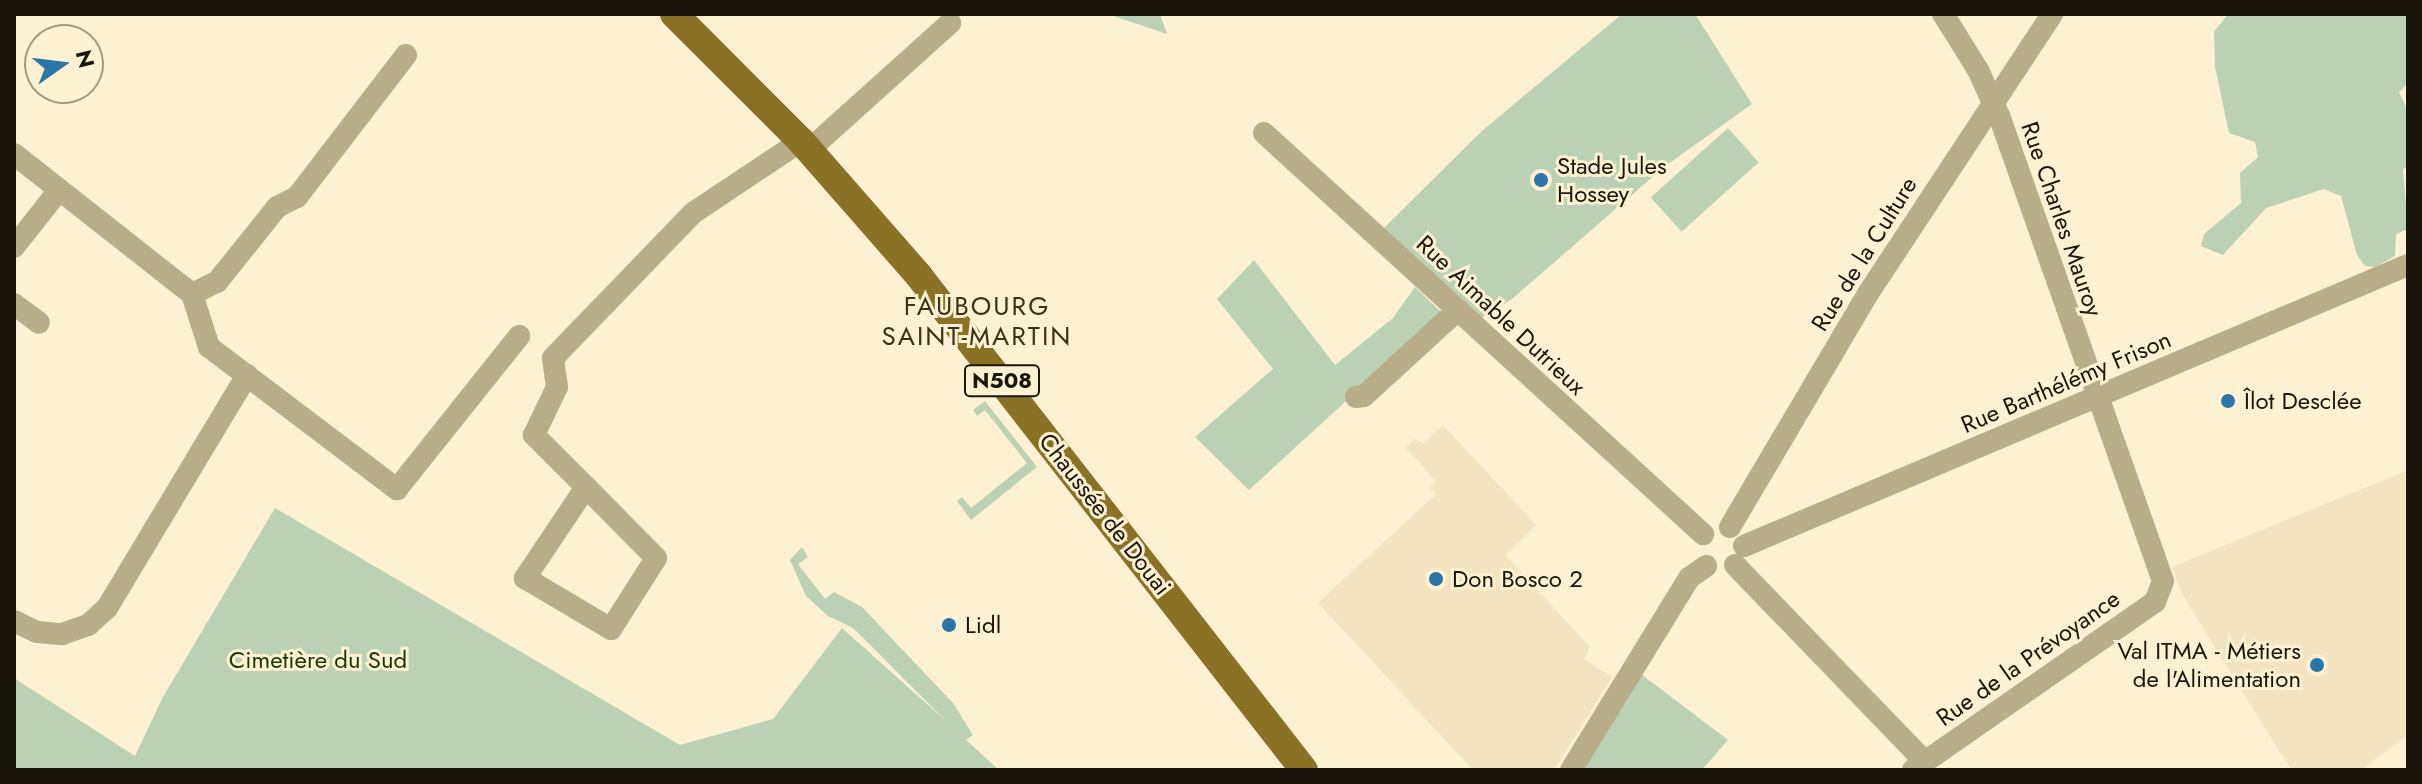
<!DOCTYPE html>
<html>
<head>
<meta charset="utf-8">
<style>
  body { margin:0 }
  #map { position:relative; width:2422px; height:784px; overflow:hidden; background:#fef0d3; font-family:Jost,sans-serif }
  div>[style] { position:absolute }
  .built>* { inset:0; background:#f4e3bf }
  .green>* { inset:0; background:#bbd1b3; transform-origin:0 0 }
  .minor>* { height:22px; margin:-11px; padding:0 11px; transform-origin:11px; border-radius:11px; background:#b9ad88 }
  .major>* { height:28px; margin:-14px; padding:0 14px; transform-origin:14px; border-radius:14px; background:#897226 }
  .dots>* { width:22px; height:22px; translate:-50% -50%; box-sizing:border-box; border:4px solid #fef0d3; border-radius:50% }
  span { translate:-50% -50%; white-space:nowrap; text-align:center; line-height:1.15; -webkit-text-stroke:6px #fef0d3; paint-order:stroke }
  .shield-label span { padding:2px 6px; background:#fef0d3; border:2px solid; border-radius:6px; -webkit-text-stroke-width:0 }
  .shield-label { font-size:22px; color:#1b160c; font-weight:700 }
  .poi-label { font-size:24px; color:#1b160c }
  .left { translate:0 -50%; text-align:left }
  .right { translate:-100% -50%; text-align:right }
  .street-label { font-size:24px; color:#1b160c }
  .park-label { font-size:24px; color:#173806 }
  .neighbourhood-label { font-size:26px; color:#3b3018; letter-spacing:2px }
  .frame { position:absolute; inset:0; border:16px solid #1b160c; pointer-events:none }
  .north { position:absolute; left:24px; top:24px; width:80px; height:80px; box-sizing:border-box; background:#fef0d3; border:2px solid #a39983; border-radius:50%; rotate:76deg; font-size:22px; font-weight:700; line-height:32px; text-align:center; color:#1b160c }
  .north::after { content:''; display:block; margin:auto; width:28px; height:36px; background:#2b76a9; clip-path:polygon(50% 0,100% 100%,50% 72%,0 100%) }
</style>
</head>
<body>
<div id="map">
  <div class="built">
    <div style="clip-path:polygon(1443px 425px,1536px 525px,1505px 555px,1590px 647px,1584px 659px,1612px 677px,1554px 770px,1473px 770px,1318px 603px,1436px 494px,1430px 488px,1436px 481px,1406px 448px,1415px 439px,1424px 443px)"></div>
    <div style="clip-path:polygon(2408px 470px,2408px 735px,2361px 770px,2291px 770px,2182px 594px,2172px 567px)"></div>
  </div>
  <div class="green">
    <div style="clip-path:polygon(1107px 14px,1160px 14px,1167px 34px)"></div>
    <div style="clip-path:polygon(1622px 14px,1695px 14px,1752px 104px,1664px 167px,1512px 299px,1472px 324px,1381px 231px,1483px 130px)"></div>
    <div style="clip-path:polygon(2228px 14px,2408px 14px,2408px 83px,2399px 92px,2408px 111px,2408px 167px,2403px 169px,2408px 229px,2396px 234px,2395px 256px,2375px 267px,2365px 266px,2357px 255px,2341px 196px,2324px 189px,2266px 208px,2223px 255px,2201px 246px,2204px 234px,2241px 203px,2240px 173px,2258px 157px,2255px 142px,2229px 133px,2215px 67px,2214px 32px)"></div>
    <div style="left:1728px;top:128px;width:46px;height:104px;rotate:48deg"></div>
    <div style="clip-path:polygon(1254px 260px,1335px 365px,1393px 318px,1415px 287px,1442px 313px,1249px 490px,1195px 437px,1273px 369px,1217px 299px)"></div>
    <div style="clip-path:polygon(985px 401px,1037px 467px,971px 520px,957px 501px,962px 497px,971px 508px,1027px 463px,985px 410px,977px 416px,973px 410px)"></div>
    <div style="clip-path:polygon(275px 508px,680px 745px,773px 719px,842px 628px,947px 722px,853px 628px,828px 616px,806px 596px,790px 560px,802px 547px,808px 557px,798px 564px,825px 599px,834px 592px,862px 607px,953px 703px,973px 735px,966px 740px,999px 770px,14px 770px,14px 678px,135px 756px,163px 697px)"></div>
    <div style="clip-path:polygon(1641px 674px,1728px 740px,1702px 770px,1577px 770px)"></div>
  </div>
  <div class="minor">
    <div style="left:1264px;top:133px;width:595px;rotate:42.41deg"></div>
    <div style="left:809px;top:150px;width:190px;rotate:-42deg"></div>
    <div style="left:14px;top:154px;width:226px;rotate:38.2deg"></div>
    <div style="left:14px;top:247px;width:73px;rotate:-51.7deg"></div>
    <div style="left:192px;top:294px;width:56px;rotate:72.2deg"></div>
    <div style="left:209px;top:347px;width:236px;rotate:37.1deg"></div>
    <div style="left:397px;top:489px;width:196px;rotate:-51.4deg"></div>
    <div style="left:192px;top:294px;width:28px;rotate:-26deg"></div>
    <div style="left:217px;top:282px;width:96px;rotate:-51.3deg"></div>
    <div style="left:277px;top:207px;width:22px;rotate:-27deg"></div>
    <div style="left:297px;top:197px;width:179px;rotate:-52.5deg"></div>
    <div style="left:14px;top:304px;width:31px;rotate:37deg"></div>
    <div style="left:1356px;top:397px;width:8px;rotate:-7deg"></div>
    <div style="left:1364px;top:396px;width:127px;rotate:-42.5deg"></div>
    <div style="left:586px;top:487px;width:110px;rotate:123.8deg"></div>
    <div style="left:525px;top:578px;width:100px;rotate:30.7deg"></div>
    <div style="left:611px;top:629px;width:84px;rotate:-57.6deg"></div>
    <div style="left:656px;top:558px;width:100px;rotate:-134.6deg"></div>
    <div style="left:586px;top:487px;width:74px;rotate:-135deg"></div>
    <div style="left:534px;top:435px;width:53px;rotate:-64.4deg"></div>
    <div style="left:557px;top:387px;width:29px;rotate:-98deg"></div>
    <div style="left:553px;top:358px;width:202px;rotate:-46deg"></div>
    <div style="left:693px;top:213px;width:130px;rotate:-33.7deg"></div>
    <div style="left:1730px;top:527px;width:273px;rotate:-59.4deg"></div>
    <div style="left:1869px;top:292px;width:333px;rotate:-56.6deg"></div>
    <div style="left:1744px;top:546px;width:721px;rotate:-22.94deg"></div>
    <div style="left:1735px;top:565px;width:274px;rotate:46deg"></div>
    <div style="left:14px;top:621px;width:25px;rotate:26deg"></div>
    <div style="left:37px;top:632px;width:25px;rotate:5deg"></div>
    <div style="left:62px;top:634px;width:28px;rotate:-19deg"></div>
    <div style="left:88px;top:625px;width:25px;rotate:-42deg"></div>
    <div style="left:107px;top:608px;width:272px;rotate:-59deg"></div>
    <div style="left:1571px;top:770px;width:225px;rotate:-58.4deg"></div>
    <div style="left:1689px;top:578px;width:21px;rotate:-35deg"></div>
    <div style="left:1913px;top:770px;width:295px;rotate:-34.8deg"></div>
    <div style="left:2155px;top:602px;width:22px;rotate:-69deg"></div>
    <div style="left:2163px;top:581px;width:493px;rotate:-109.4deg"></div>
    <div style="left:1999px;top:116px;width:51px;rotate:-114.5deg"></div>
    <div style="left:1978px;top:70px;width:66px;rotate:-122deg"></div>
  </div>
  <div class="major">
    <div style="left:674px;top:14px;width:180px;rotate:45deg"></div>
    <div style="left:801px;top:141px;width:179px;rotate:48.8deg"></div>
    <div style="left:919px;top:276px;width:626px;rotate:52.07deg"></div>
  </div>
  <div class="dots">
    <div style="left:1541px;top:180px;background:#2b76a9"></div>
    <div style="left:2228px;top:401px;background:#2b76a9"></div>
    <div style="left:1436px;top:579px;background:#2b76a9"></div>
    <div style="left:949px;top:625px;background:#2b76a9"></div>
    <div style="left:2317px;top:665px;background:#2b76a9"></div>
  </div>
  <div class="shield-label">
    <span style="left:1002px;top:381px">N508</span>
  </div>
  <div class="poi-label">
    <span class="left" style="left:1557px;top:180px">Stade Jules<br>Hossey</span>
    <span class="left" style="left:2244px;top:401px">Îlot Desclée</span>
    <span class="left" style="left:1452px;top:579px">Don Bosco 2</span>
    <span class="left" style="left:965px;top:625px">Lidl</span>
    <span class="right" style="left:2301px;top:665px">Val ITMA - Métiers<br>de l'Alimentation</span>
  </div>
  <div class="street-label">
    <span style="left:2062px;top:219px;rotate:71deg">Rue Charles Mauroy</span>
    <span style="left:1864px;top:254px;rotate:-58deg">Rue de la Culture</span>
    <span style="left:1501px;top:315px;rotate:43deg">Rue Aimable Dutrieux</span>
    <span style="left:2066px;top:382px;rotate:-23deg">Rue Barthélémy Frison</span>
    <span style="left:1105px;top:514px;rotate:52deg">Chaussée de Douai</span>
    <span style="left:2028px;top:658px;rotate:-35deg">Rue de la Prévoyance</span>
  </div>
  <div class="park-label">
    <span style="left:318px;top:660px">Cimetière du Sud</span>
  </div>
  <div class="neighbourhood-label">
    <span style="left:977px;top:322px">FAUBOURG<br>SAINT-MARTIN</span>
  </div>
  <div class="frame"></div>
  <div class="north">N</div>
</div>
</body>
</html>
